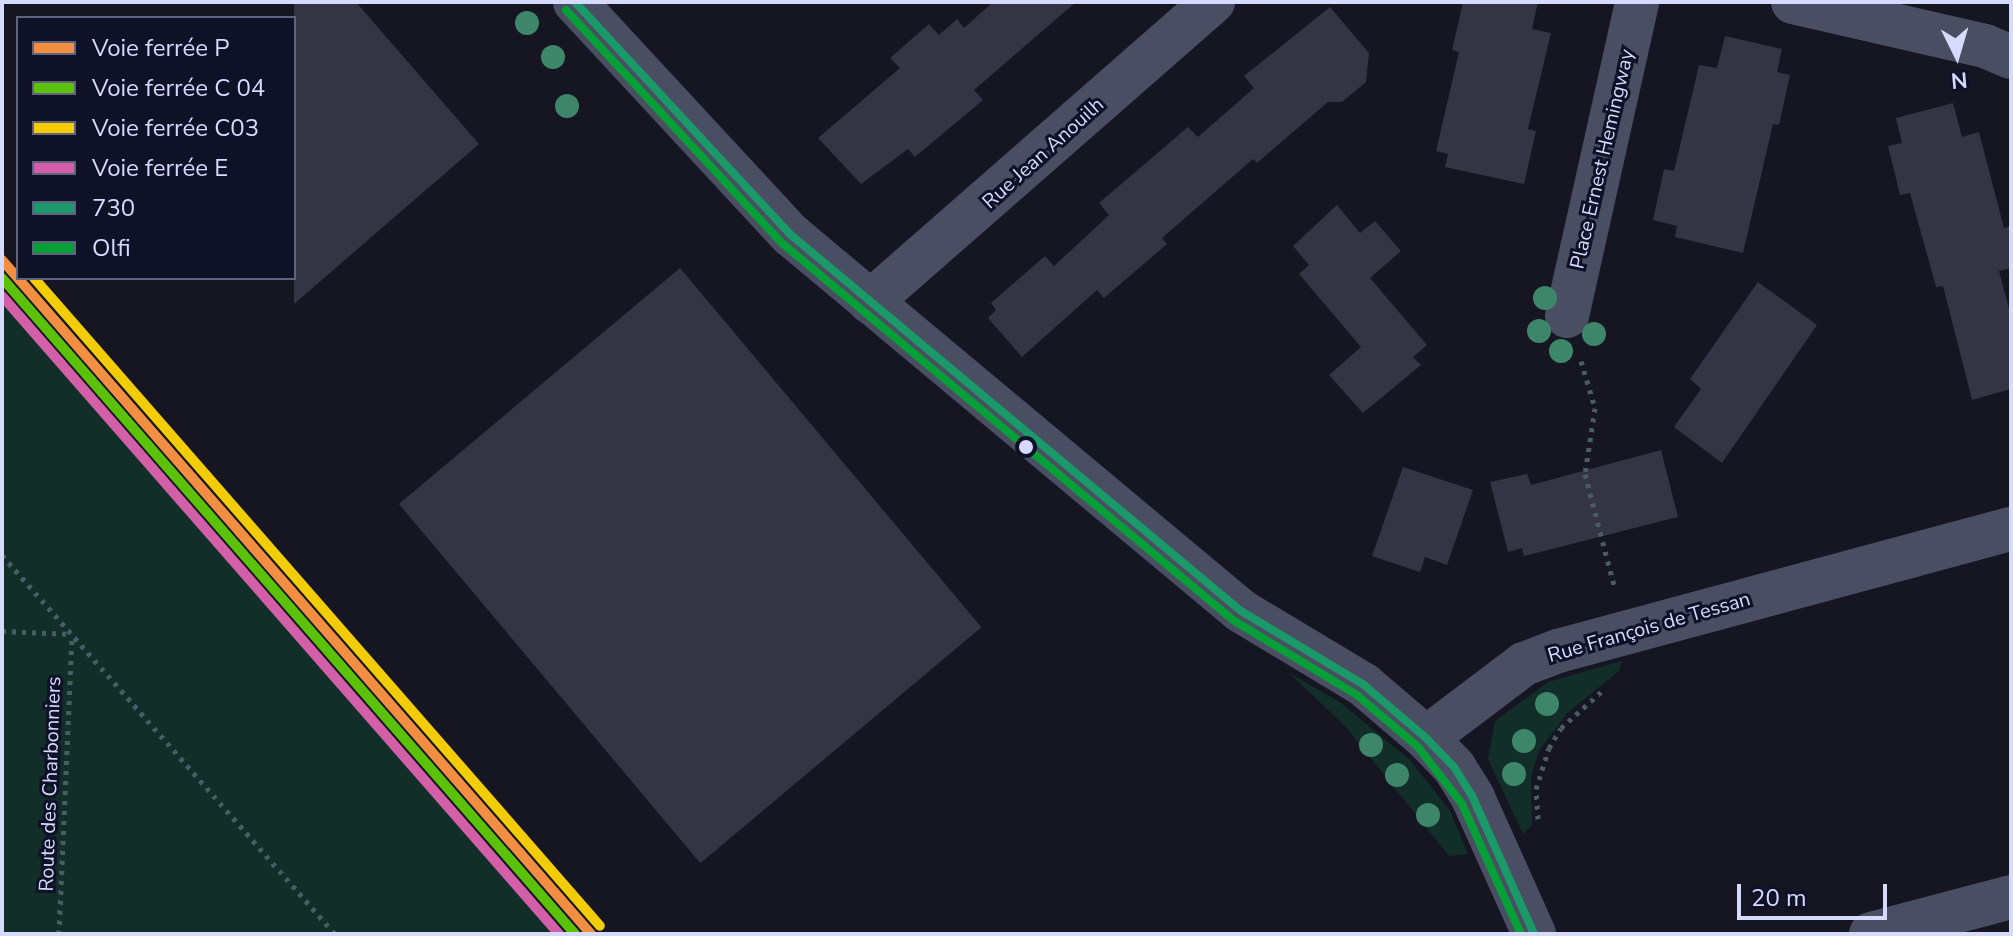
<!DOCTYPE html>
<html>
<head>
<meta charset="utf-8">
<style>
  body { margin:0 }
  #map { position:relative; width:2013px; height:936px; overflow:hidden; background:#151621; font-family:"Nunito Sans",sans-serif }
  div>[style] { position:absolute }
  .green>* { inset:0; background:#122e29 }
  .building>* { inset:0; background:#333444; transform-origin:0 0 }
  .path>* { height:5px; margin-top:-2.5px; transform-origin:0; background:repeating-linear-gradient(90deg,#485c64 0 4px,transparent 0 10px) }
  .minor>* { height:44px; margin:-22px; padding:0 22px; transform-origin:22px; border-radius:22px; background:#4a4e62 }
  .bus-1>* { height:8px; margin:-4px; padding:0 4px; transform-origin:4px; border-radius:4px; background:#1a9a68 }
  .bus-2>* { height:8px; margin:-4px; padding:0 4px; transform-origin:4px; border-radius:4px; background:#079f38 }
  .rail-1>* { height:10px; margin:-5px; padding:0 5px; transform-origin:5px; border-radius:5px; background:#f28e42 }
  .rail-2>* { height:10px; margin:-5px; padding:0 5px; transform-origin:5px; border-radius:5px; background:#5bc109 }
  .rail-3>* { height:10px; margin:-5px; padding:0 5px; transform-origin:5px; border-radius:5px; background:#f2cc05 }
  .rail-4>* { height:10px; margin:-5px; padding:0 5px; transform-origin:5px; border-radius:5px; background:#d45fa9 }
  .trees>* { width:24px; height:24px; margin:-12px; border-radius:50%; background:#3e8669 }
  .dots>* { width:22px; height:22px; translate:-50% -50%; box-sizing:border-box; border:4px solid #0f1127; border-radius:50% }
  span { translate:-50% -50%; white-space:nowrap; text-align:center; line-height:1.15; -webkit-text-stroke:6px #0f1127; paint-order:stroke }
  .street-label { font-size:20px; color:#d6daff }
  .frame { position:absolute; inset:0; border:4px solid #d6daff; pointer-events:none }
  .legend { position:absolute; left:16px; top:16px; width:280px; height:264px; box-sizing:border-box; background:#0f1127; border:2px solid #5f617d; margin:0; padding:10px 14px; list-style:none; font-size:24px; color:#d6daff }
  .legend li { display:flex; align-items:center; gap:16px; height:40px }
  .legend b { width:40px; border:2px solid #5f617d }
  .north { position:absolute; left:1917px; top:16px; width:80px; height:80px; -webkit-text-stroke:6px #0f1127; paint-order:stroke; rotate:175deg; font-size:22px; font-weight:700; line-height:32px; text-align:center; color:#d6daff }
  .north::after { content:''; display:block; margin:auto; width:28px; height:36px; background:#d6daff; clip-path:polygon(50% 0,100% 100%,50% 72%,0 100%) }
  .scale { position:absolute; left:1737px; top:884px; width:150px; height:36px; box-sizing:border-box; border:4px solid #d6daff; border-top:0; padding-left:10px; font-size:24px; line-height:28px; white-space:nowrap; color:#d6daff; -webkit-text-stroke:6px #0f1127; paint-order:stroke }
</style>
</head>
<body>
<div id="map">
  <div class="green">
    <div style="clip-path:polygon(2px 302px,194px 522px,565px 934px,2px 934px)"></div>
    <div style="clip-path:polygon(1622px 661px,1619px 671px,1568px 712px,1539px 751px,1531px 777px,1532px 825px,1523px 834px,1488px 759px,1495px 721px,1548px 682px)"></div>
    <div style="clip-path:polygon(1288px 672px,1341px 703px,1410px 760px,1450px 811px,1468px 854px,1449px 856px,1345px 726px)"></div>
  </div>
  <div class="building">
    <div style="clip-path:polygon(294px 2px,356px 2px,479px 144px,294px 304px)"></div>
    <div style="clip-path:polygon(993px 2px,1076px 2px,974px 90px,983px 100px,915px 157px,908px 149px,861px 184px,818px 138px,900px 68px,890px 58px,929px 24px,939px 35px,957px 19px,964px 28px)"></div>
    <div style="clip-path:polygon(1463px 2px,1538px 2px,1532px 29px,1551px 33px,1528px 129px,1536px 131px,1524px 184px,1445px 167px,1448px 154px,1436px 151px,1459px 52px,1452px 50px)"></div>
    <div style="clip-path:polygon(1330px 7px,1369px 53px,1366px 82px,1342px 102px,1328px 102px,1257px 163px,1253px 159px,1162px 238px,1167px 244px,1104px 298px,1097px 290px,1022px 357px,988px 318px,996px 310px,991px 303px,1045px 256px,1054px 266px,1109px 215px,1099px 203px,1188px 127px,1198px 137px,1254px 88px,1244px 76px)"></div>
    <div style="clip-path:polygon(1725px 36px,1782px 49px,1777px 72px,1790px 75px,1779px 125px,1773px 124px,1743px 253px,1675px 237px,1677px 226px,1653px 220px,1664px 169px,1674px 171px,1699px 65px,1717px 68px)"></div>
    <div style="clip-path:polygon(1953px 103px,1962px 137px,1979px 132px,2004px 228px,2011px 226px,2011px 268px,1999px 271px,2011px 316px,2011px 389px,1972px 400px,1943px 286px,1936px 287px,1910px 193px,1900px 195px,1888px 146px,1902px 143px,1896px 118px)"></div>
    <div style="clip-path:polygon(1337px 205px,1360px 233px,1375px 221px,1401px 251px,1370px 278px,1427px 345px,1413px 357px,1421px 365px,1363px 413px,1329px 375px,1361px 347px,1299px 274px,1309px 265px,1293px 246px)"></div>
    <div style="left:680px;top:268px;width:469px;height:367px;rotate:50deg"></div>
    <div style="clip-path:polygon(1758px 282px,1817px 325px,1722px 463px,1674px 427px,1701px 389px,1690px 379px)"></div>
    <div style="clip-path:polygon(1661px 450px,1678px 517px,1524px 556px,1522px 548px,1508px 552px,1490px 482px,1527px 474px,1531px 485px)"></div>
    <div style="clip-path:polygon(1403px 467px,1473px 490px,1447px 565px,1425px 557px,1420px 572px,1372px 556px)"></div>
  </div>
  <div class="path">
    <div style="left:1581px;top:361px;width:49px;rotate:73.4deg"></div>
    <div style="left:1595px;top:408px;width:67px;rotate:98.6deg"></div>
    <div style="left:1585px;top:474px;width:119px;rotate:75.4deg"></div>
    <div style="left:2px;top:555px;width:505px;rotate:48.7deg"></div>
    <div style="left:2px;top:631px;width:70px;rotate:2.5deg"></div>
    <div style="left:1538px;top:819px;width:30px;rotate:-94deg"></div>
    <div style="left:1536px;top:789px;width:43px;rotate:-72.4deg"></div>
    <div style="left:1549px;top:748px;width:23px;rotate:-59deg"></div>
    <div style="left:1561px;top:728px;width:57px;rotate:-42.1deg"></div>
    <div style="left:59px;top:934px;width:299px;rotate:-87.5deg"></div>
  </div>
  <div class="minor">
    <div style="left:575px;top:2px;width:318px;rotate:47.2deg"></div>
    <div style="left:791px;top:235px;width:586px;rotate:39.88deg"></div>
    <div style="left:1241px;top:611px;width:144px;rotate:31deg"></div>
    <div style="left:1364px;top:685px;width:82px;rotate:40.5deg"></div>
    <div style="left:1426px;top:738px;width:40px;rotate:46deg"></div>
    <div style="left:1454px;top:767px;width:36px;rotate:58deg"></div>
    <div style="left:1473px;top:798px;width:149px;rotate:65.8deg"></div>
    <div style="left:1793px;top:2px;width:197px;rotate:12.9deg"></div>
    <div style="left:1985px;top:46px;width:28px;rotate:23deg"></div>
    <div style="left:870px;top:302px;width:456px;rotate:-41.2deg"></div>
    <div style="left:1567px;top:316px;width:322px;rotate:-77.4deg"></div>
    <div style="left:1426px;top:738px;width:123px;rotate:-37.1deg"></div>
    <div style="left:1524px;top:664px;width:36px;rotate:-21deg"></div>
    <div style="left:1558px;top:651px;width:469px;rotate:-15.1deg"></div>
    <div style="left:1871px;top:934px;width:145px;rotate:-14.8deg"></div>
  </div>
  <div class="bus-1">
    <div style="left:575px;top:2px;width:318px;rotate:47.2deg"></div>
    <div style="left:791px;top:235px;width:586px;rotate:39.88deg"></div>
    <div style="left:1241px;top:611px;width:144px;rotate:31deg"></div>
    <div style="left:1364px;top:685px;width:82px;rotate:40.5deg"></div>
    <div style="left:1426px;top:738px;width:40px;rotate:46deg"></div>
    <div style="left:1454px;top:767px;width:36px;rotate:58deg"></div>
    <div style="left:1473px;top:798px;width:149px;rotate:65.8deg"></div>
  </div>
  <div class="bus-2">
    <div style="left:566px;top:10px;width:319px;rotate:47.2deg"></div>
    <div style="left:783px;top:244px;width:586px;rotate:39.88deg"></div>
    <div style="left:1233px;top:620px;width:145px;rotate:31.2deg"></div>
    <div style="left:1357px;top:695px;width:80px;rotate:40.4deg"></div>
    <div style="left:1418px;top:747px;width:72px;rotate:52.3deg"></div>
    <div style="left:1462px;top:804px;width:143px;rotate:65.6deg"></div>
  </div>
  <div class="rail-1">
    <div style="left:2px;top:260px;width:895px;rotate:48.85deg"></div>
  </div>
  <div class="rail-2">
    <div style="left:2px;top:278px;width:871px;rotate:48.86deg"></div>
  </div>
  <div class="rail-3">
    <div style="left:34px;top:278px;width:860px;rotate:48.86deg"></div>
  </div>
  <div class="rail-4">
    <div style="left:2px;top:296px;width:847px;rotate:48.88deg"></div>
  </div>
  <div class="trees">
    <div style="left:527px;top:23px"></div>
    <div style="left:553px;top:57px"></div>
    <div style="left:567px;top:106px"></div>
    <div style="left:1545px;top:298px"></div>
    <div style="left:1539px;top:331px"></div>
    <div style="left:1594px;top:334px"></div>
    <div style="left:1561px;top:351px"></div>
    <div style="left:1547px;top:704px"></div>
    <div style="left:1524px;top:741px"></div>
    <div style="left:1371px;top:745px"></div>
    <div style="left:1514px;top:774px"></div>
    <div style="left:1397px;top:775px"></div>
    <div style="left:1428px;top:815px"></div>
  </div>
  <div class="dots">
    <div style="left:1026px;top:447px;background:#d6daff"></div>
  </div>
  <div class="street-label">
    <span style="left:1043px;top:153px;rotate:-42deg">Rue Jean Anouilh</span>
    <span style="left:1602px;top:159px;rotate:-77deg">Place Ernest Hemingway</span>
    <span style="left:1649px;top:627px;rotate:-16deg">Rue François de Tessan</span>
    <span style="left:50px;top:784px;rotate:-88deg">Route des Charbonniers</span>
  </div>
  <div class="frame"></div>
  <ul class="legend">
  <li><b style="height:10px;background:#f28e42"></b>Voie ferrée P</li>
  <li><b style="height:10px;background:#5bc109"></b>Voie ferrée C 04</li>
  <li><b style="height:10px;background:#f2cc05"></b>Voie ferrée C03</li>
  <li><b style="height:10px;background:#d45fa9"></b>Voie ferrée E</li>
  <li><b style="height:10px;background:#1a9a68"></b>730</li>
  <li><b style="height:10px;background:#079f38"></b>Olfi</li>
  </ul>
  <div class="north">N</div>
  <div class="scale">20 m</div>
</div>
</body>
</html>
